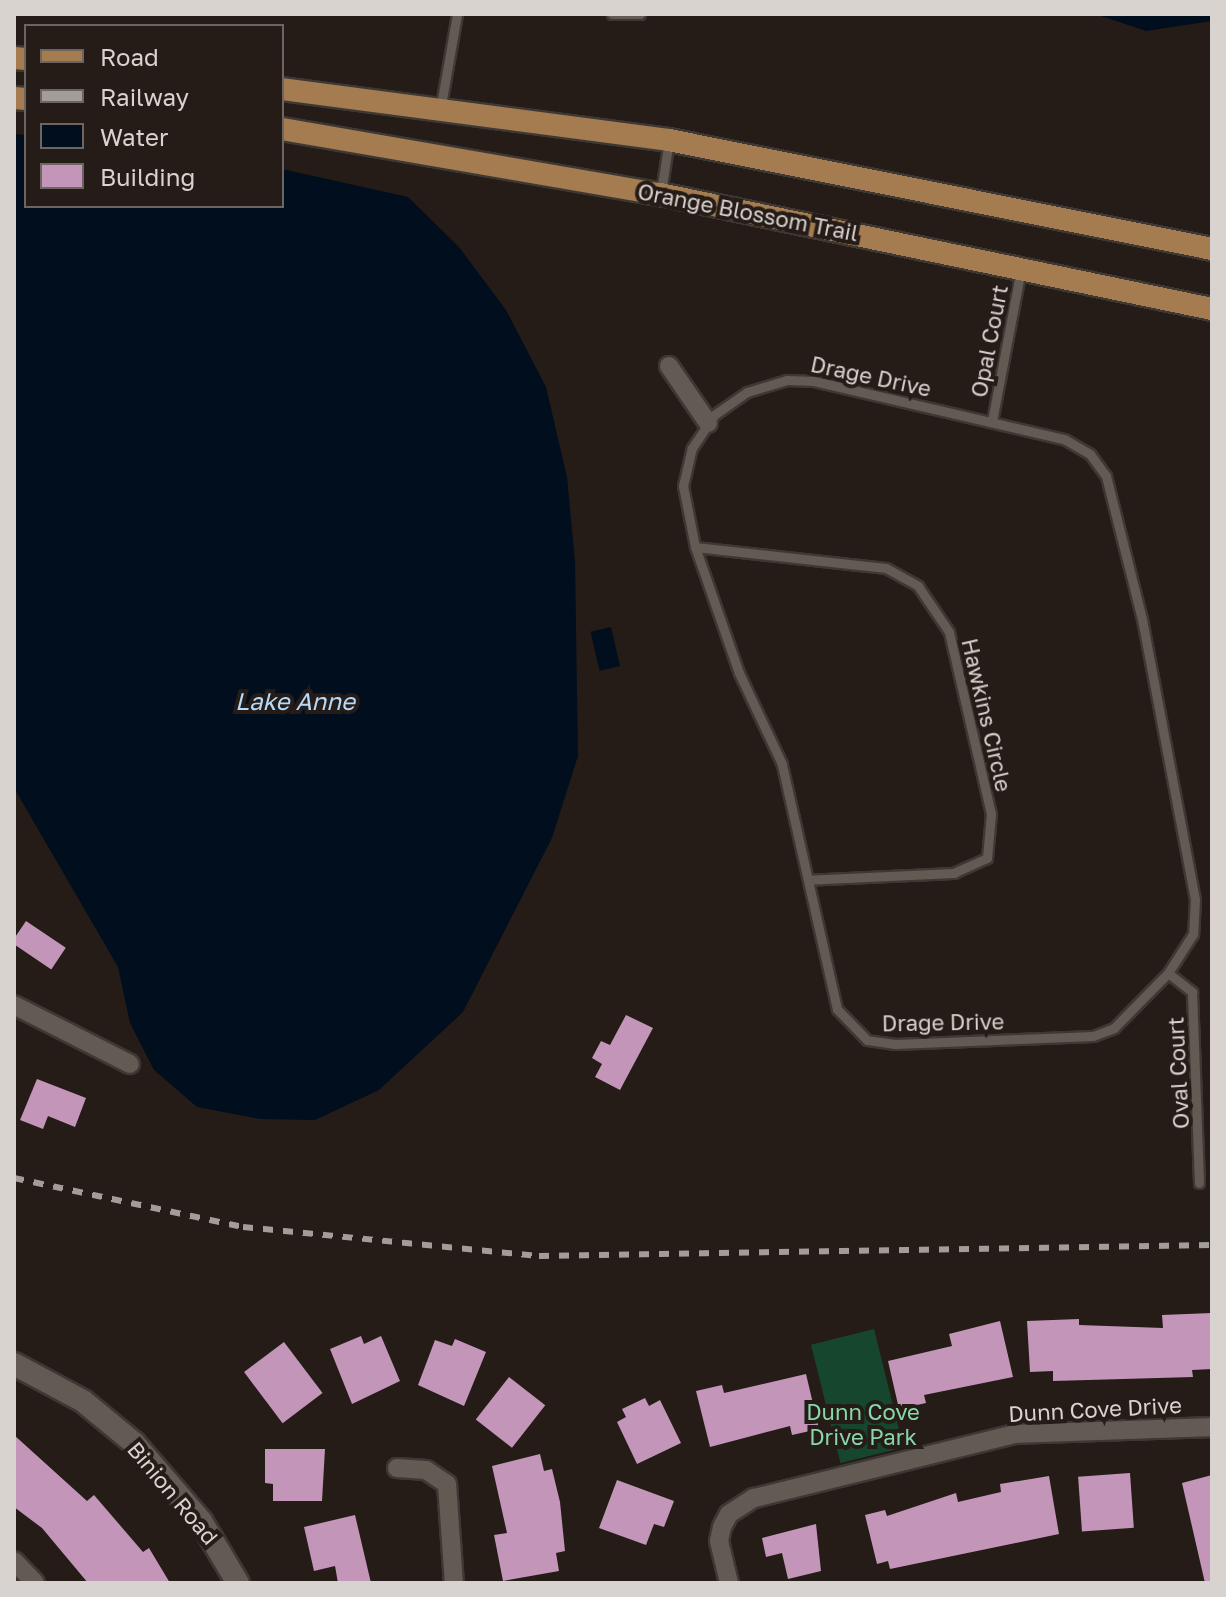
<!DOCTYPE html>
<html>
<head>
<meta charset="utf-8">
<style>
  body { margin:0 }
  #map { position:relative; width:1226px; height:1597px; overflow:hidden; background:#251c17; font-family:"Golos Text",sans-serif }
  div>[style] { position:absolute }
  .green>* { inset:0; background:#16462e; transform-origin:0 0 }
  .water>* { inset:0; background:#000e1e; transform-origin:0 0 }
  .building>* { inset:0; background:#c396b9; transform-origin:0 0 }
  .roads { filter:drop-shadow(2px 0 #3e3835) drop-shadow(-2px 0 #3e3835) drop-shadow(0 2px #3e3835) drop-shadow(0 -2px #3e3835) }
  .service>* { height:9px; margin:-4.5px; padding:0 4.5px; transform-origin:4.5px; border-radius:4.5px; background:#645a54 }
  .minor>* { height:18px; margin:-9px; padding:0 9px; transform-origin:9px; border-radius:9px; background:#645a54 }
  .secondary>* { height:22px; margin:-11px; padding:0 11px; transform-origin:11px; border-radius:11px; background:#645a54 }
  .primary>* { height:22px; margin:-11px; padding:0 11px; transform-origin:11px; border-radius:11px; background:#a47c50 }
  .rail>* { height:6px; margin-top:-3px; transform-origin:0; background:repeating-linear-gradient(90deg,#a39d99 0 10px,transparent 0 20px) }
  span { translate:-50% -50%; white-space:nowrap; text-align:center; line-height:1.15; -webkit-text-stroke:8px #251c17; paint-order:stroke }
  .street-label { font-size:22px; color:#d8d3cf }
  .park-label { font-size:22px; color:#88d7aa }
  .water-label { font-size:24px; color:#b5d9fb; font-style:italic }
  .frame { position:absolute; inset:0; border:16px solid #d8d3cf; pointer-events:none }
  .legend { position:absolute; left:24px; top:24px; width:260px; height:184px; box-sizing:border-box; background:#251c17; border:2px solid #6d6561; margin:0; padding:10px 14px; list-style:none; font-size:24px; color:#d8d3cf }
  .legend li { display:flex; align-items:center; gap:16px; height:40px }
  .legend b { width:40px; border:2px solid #6d6561 }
</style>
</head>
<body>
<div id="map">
  <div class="green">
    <div style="left:874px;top:1329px;width:122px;height:65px;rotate:76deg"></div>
  </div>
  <div class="water">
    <div style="clip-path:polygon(1095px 14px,1212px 14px,1212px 21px,1146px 31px)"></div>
    <div style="clip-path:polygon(14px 134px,26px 135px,26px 206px,282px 206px,282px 169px,408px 197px,459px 247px,506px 310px,546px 387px,567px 477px,575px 561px,578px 756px,552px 838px,463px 1012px,379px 1090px,315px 1120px,260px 1119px,197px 1107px,154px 1070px,130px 1023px,118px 967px,14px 788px)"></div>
    <div style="left:611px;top:627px;width:40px;height:21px;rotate:77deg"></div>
  </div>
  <div class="building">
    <div style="left:26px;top:921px;width:48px;height:26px;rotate:34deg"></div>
    <div style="clip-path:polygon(626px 1015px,653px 1028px,620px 1090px,595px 1077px,602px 1064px,592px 1058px,601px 1041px,610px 1045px)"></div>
    <div style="clip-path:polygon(37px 1079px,86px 1098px,75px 1127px,48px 1116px,43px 1129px,20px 1120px)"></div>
    <div style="clip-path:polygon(1212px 1313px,1212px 1369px,1192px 1370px,1193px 1377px,1053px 1381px,1053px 1371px,1030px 1372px,1027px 1321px,1079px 1319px,1079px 1325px,1163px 1328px,1162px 1315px)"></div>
    <div style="clip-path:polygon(1000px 1321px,1013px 1377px,924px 1395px,926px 1403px,899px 1409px,888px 1361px,952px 1346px,949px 1334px)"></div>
    <div style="clip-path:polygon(361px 1336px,364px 1344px,381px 1336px,400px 1381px,352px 1404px,330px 1349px)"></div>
    <div style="clip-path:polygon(455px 1339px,486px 1352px,464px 1406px,418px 1385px,435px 1340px,452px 1346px)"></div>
    <div style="left:284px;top:1342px;width:64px;height:50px;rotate:53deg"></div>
    <div style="clip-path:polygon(806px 1374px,819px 1429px,792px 1435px,790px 1426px,710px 1447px,696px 1391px,722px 1385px,724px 1393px)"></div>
    <div style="left:509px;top:1377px;width:46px;height:54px;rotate:38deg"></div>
    <div style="clip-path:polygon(645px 1398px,649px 1406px,660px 1400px,681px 1443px,637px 1464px,617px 1422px,626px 1417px,622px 1409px)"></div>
    <div style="clip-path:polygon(14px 1435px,87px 1501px,94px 1495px,143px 1552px,149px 1548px,170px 1583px,88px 1583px,42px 1528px,14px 1507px)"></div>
    <div style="clip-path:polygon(265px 1449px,325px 1449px,322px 1501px,273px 1501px,273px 1484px,265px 1483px)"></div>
    <div style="clip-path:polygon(540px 1454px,544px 1471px,552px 1469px,560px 1502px,565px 1551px,556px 1553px,559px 1571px,503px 1581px,494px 1535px,507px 1533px,492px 1466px)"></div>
    <div style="left:1130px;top:1473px;width:55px;height:52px;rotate:86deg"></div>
    <div style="clip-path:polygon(1212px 1475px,1212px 1583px,1205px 1583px,1182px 1483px)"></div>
    <div style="clip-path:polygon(1049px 1476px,1059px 1534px,890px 1569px,888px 1561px,877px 1564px,865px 1515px,885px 1510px,887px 1516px,956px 1493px,958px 1502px,1001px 1492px,1000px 1484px)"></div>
    <div style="clip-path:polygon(617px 1480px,674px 1501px,664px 1527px,654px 1524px,646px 1545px,599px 1528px)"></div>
    <div style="clip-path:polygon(355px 1515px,371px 1583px,338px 1583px,335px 1566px,314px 1571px,304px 1527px)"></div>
    <div style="clip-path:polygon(816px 1524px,821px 1571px,788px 1579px,782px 1553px,766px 1557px,762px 1538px)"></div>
  </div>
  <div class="roads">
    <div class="service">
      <div style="left:612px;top:14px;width:28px"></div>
      <div style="left:441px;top:105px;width:92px;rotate:-80deg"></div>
      <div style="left:661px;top:192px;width:53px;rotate:-81.3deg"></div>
      <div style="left:787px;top:380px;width:27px;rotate:2deg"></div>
      <div style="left:814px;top:381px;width:257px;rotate:13.1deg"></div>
      <div style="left:1064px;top:439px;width:30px;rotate:30deg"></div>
      <div style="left:1090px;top:454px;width:27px;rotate:54deg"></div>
      <div style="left:1106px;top:476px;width:147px;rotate:75.9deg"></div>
      <div style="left:1142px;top:619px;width:285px;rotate:79.3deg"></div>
      <div style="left:1195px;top:899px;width:35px;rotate:93deg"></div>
      <div style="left:1193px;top:934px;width:46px;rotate:122.7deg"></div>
      <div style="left:1168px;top:973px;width:77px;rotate:134.5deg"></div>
      <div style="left:1114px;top:1028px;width:22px;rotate:159deg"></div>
      <div style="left:1093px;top:1036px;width:198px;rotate:177.7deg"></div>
      <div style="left:895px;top:1044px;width:28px;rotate:-172deg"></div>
      <div style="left:867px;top:1040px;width:43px;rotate:-134.1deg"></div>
      <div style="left:837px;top:1009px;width:251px;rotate:-102.7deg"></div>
      <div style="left:782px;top:764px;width:101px;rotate:-115.3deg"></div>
      <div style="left:739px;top:673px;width:133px;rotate:-109.2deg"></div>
      <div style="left:695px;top:547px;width:62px;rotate:-101.1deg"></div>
      <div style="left:683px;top:486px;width:39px;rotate:-77deg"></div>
      <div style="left:692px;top:448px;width:40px;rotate:-56deg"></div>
      <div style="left:714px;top:415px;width:40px;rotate:-34.9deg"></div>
      <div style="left:747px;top:392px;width:42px;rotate:-16.7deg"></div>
      <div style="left:992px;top:421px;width:155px;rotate:-79.2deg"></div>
      <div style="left:695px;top:547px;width:192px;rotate:6.3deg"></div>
      <div style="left:886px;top:568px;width:37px;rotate:29deg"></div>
      <div style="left:918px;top:586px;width:55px;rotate:56deg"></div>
      <div style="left:949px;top:632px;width:187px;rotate:77deg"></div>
      <div style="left:991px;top:814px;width:44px;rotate:95.2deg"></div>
      <div style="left:987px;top:858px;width:36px;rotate:156deg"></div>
      <div style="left:954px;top:873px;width:146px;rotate:177.3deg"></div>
      <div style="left:1168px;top:973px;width:31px;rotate:38deg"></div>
      <div style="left:1192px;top:992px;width:191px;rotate:87.9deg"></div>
    </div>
    <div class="minor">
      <div style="left:669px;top:366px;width:69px;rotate:55.6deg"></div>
      <div style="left:14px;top:1005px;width:130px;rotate:27deg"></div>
      <div style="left:397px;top:1468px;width:29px;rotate:4deg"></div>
      <div style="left:426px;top:1470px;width:25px;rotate:34deg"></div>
      <div style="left:447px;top:1484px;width:99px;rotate:86deg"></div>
      <div style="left:14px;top:1561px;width:30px;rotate:46deg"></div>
      <div style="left:729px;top:1583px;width:43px;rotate:-103.4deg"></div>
      <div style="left:719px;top:1541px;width:14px;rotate:-78deg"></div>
      <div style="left:722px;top:1527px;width:15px;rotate:-62deg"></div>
      <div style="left:729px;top:1514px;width:30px;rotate:-33deg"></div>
      <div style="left:754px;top:1498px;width:268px;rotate:-13.8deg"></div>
      <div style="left:1014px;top:1434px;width:198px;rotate:-2deg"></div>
    </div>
    <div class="secondary">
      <div style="left:14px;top:1364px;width:78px;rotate:28.2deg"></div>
      <div style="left:83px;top:1401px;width:66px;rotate:39.5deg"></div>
      <div style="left:134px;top:1443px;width:103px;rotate:49.3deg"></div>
      <div style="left:201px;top:1521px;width:72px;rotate:59.2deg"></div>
    </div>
    <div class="primary">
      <div style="left:14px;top:58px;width:12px;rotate:5deg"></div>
      <div style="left:282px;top:89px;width:390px;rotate:7.5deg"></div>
      <div style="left:669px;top:140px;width:554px;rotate:11.35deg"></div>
      <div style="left:14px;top:98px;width:12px;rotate:5deg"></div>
      <div style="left:282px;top:129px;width:384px;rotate:9.8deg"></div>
      <div style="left:660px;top:194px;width:564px;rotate:11.77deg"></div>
    </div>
  </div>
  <div class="rail">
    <div style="left:14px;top:1178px;width:234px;rotate:12.1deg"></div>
    <div style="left:243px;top:1227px;width:297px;rotate:5.6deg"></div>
    <div style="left:539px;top:1256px;width:673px;rotate:-0.94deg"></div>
  </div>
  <div class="street-label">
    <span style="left:748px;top:212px;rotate:11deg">Orange Blossom Trail</span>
    <span style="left:989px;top:341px;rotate:-79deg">Opal Court</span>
    <span style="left:871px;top:376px;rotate:12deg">Drage Drive</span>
    <span style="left:987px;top:715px;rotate:77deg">Hawkins Circle</span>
    <span style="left:943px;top:1022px;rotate:-1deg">Drage Drive</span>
    <span style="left:1178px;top:1073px;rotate:-93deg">Oval Court</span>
    <span style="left:1095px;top:1409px;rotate:-3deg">Dunn Cove Drive</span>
    <span style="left:173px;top:1493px;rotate:50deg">Binion Road</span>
  </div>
  <div class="park-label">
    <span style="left:863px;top:1424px">Dunn Cove<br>Drive Park</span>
  </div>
  <div class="water-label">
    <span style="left:295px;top:701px">Lake Anne</span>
  </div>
  <div class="frame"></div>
  <ul class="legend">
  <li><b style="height:10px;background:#a47c50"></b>Road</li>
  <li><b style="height:10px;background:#a39d99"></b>Railway</li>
  <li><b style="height:22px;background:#000e1e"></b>Water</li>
  <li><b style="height:22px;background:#c396b9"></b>Building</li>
  </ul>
</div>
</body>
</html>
